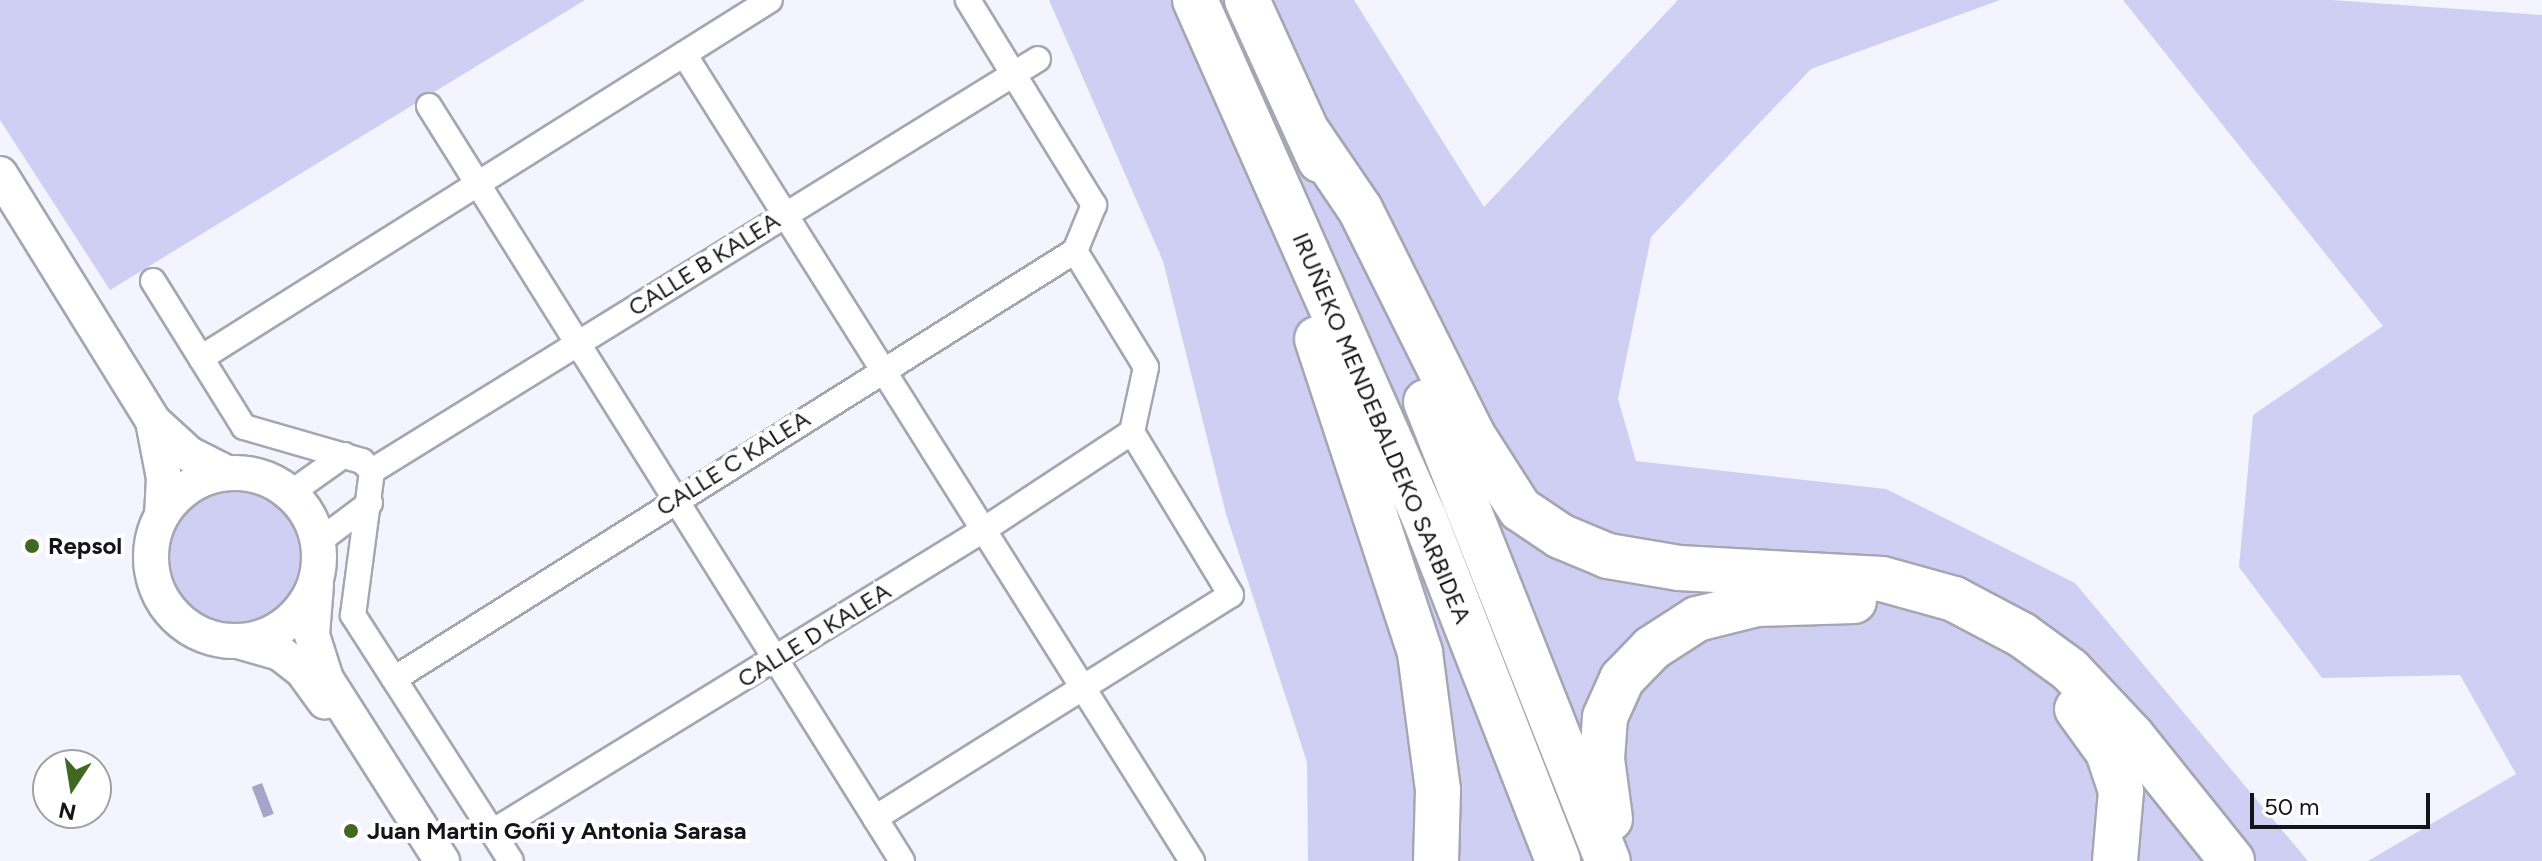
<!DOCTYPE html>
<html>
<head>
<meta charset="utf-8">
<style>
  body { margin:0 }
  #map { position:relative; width:2542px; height:861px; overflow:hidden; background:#f4f4ff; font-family:Figtree,sans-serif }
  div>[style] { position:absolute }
  .green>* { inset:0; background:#cecff2 }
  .round { border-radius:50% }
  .water>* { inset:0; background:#a4a5c8; transform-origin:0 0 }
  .roads { filter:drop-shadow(2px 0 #a5a6b2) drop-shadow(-2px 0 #a5a6b2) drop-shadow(0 2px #a5a6b2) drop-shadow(0 -2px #a5a6b2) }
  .minor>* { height:24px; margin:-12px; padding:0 12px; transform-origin:12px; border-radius:12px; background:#fff }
  .secondary>* { height:34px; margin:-17px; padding:0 17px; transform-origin:17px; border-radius:17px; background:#fff }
  .secondary>.ring { margin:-17px; padding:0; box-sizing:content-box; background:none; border:34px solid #fff; border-radius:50% }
  .motorway>* { height:44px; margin:-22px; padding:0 22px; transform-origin:22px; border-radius:22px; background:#fff }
  .dots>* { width:22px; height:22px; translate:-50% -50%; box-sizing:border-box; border:4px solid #fff; border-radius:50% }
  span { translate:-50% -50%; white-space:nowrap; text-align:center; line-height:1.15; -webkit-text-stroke:8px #fff; paint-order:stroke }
  .street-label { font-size:24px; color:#151519 }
  .poi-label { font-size:24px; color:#151519; font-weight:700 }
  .left { translate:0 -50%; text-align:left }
  .north { position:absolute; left:32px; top:749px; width:80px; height:80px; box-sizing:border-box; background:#fff; border:2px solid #a1a1a3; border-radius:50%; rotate:192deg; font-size:22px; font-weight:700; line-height:32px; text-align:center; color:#151519 }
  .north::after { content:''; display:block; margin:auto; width:28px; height:36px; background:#416822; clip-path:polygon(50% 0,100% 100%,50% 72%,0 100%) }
  .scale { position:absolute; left:2250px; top:793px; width:180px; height:36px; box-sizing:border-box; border:4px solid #151519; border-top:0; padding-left:10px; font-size:24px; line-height:28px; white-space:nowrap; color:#151519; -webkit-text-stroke:6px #fff; paint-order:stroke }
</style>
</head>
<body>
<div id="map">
  <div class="green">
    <div style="clip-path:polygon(0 0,585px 0,110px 290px,0 120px)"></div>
    <div style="clip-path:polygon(1049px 0,1354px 0,1484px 207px,1678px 0,2000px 0,1811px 69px,1651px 237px,1618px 399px,1636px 461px,1886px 489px,2075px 583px,2308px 861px,1308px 861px,1307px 762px,1226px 514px,1163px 261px)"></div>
    <div style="clip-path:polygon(2123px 0,2332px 0,2542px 15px,2542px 861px,2368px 861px,2516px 774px,2460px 675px,2322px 678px,2239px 567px,2253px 415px,2383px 326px)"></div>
    <div class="round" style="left:162px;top:481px;width:146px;height:146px"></div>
  </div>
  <div class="water">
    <div style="left:262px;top:783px;width:33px;height:11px;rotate:69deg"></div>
  </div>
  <div class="roads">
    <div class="minor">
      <div style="left:684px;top:54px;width:954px;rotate:57.81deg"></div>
      <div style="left:429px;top:106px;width:891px;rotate:57.93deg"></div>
      <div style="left:153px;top:281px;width:172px;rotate:58.1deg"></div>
      <div style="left:244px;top:427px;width:123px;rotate:16.1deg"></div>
      <div style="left:362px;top:461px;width:14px;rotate:45deg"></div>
      <div style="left:372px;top:471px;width:145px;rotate:97.5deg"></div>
      <div style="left:353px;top:615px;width:292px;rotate:57.3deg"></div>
      <div style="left:201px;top:358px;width:672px;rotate:-32.18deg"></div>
      <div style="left:372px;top:471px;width:783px;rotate:-31.74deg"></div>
      <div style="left:292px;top:492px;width:64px;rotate:-35.4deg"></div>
      <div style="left:318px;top:542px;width:65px;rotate:-36.9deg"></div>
      <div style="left:394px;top:679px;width:804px;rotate:-32.15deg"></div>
      <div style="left:875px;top:818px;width:420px;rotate:-32.1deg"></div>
      <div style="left:1231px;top:595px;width:191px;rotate:-121.3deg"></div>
      <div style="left:1132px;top:432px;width:66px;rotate:-77.8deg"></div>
      <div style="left:1146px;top:367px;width:136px;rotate:-121.5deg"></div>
      <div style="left:1075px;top:251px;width:50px;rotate:-67.6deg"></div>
      <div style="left:1094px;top:205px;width:241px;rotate:-121.6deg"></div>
      <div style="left:492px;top:832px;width:579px;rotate:-31.58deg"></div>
      <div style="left:985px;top:529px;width:176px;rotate:-33.4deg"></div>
    </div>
    <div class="secondary">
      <div style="left:0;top:174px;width:291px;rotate:58.2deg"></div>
      <div style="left:153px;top:421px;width:58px;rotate:79.1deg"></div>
      <div style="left:164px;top:478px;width:33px;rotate:93deg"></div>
      <div style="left:153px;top:421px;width:49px;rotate:42.5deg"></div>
      <div style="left:189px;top:454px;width:40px;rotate:26.6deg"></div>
      <div class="ring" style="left:151px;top:473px;width:134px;height:134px"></div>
      <div style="left:316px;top:585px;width:50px;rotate:94.6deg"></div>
      <div style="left:312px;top:635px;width:46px;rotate:72.3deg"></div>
      <div style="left:326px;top:679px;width:216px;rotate:57.5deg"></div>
      <div style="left:241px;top:642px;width:41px;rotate:15.8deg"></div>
      <div style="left:280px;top:653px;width:28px;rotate:38deg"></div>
      <div style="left:302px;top:670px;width:39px;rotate:54deg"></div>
    </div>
    <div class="motorway">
      <div style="left:1195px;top:0;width:565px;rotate:66.11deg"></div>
      <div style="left:1424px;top:517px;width:369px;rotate:68.7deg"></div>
      <div style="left:1247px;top:0;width:176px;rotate:65.5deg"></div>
      <div style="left:1309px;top:134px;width:91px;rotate:55.8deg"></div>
      <div style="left:1360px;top:209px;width:251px;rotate:63.5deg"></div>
      <div style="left:1472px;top:434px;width:89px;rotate:57.4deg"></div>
      <div style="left:1520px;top:509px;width:48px;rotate:34deg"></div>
      <div style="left:1560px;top:536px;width:52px;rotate:22.6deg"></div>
      <div style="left:1608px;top:556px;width:72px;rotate:9.6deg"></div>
      <div style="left:1679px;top:568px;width:203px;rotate:3.1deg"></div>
      <div style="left:1882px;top:579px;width:75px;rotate:15.5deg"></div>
      <div style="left:1954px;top:599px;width:77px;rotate:27.9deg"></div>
      <div style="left:2022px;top:635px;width:59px;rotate:36.1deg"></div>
      <div style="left:2070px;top:670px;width:91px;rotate:46.8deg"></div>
      <div style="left:2132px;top:736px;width:160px;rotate:51.3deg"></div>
      <div style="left:1317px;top:339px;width:330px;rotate:71.8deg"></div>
      <div style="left:1420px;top:653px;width:138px;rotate:82.5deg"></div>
      <div style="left:1438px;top:790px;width:71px;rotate:91.6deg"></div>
      <div style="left:1426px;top:402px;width:494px;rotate:68.4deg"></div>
      <div style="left:2077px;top:709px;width:53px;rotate:54.2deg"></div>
      <div style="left:2108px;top:752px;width:41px;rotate:71.6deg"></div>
      <div style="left:2121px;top:791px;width:70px;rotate:94.9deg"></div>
      <div style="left:1610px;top:819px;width:61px;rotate:-97.6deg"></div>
      <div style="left:1602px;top:759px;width:42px;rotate:-85.9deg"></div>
      <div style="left:1605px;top:717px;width:42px;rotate:-65.9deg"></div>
      <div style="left:1622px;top:679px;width:43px;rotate:-45.9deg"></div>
      <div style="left:1652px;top:648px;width:54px;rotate:-32.8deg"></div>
      <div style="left:1697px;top:619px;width:62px;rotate:-14deg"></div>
      <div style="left:1757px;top:604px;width:97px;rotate:-1.8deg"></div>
    </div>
  </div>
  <div class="dots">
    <div style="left:32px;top:546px;background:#416822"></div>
    <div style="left:351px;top:831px;background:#416822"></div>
  </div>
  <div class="street-label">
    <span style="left:704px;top:264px;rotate:-32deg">CALLE B KALEA</span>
    <span style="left:1382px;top:428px;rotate:67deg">IRUÑEKO MENDEBALDEKO SARBIDEA</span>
    <span style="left:733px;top:463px;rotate:-32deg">CALLE C KALEA</span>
    <span style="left:814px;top:635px;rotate:-32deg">CALLE D KALEA</span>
  </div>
  <div class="poi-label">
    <span class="left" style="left:48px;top:546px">Repsol</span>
    <span class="left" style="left:367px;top:831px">Juan Martin Goñi y Antonia Sarasa</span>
  </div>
  <div class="north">N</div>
  <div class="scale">50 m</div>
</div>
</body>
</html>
